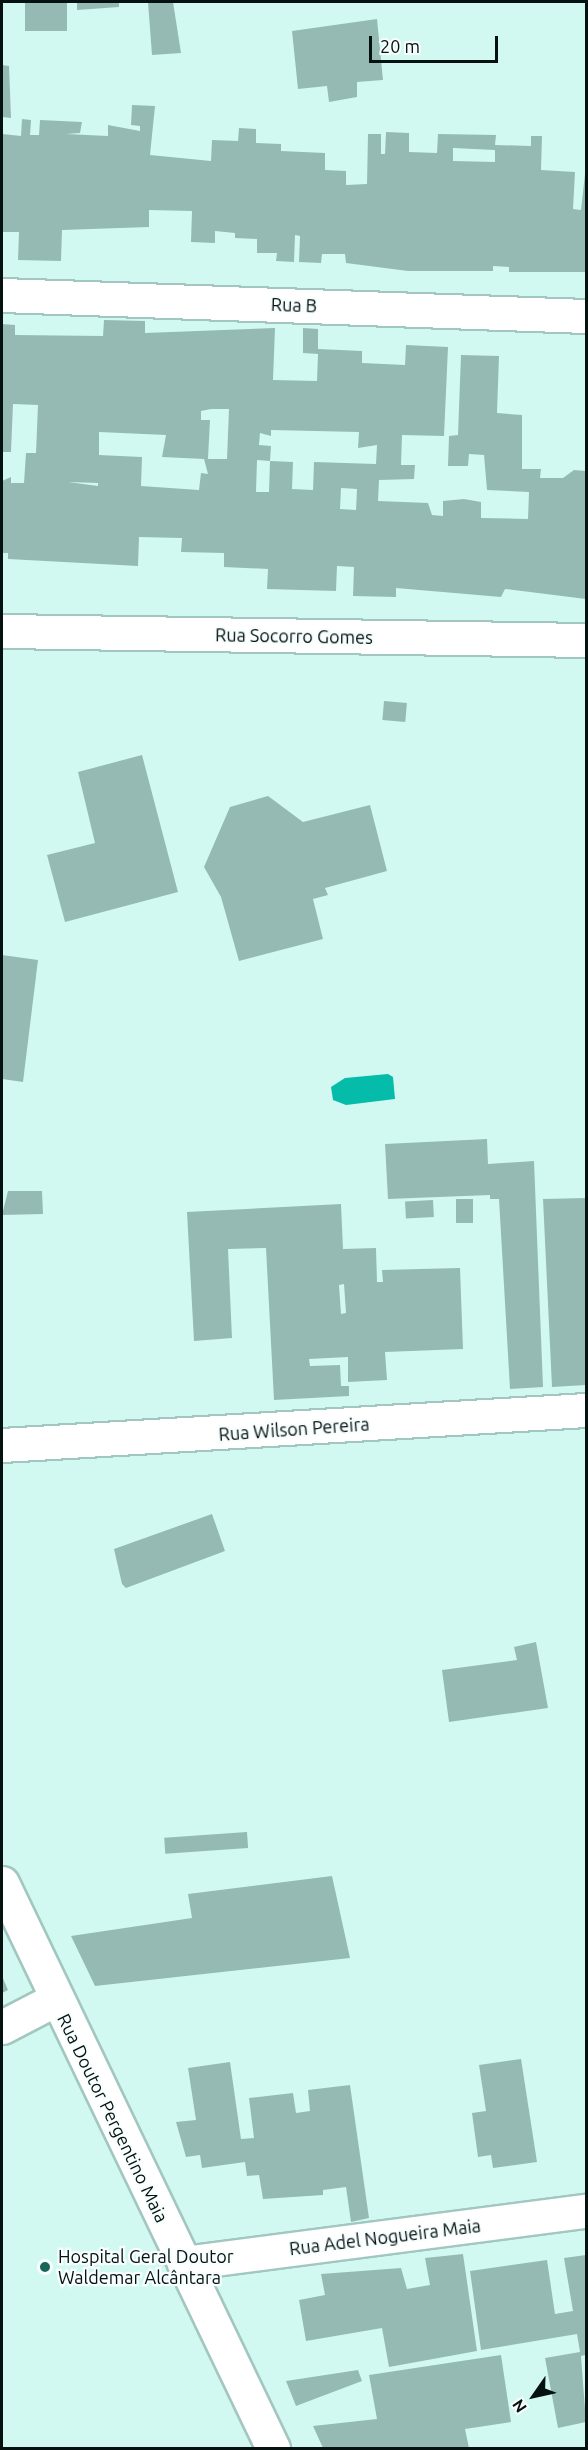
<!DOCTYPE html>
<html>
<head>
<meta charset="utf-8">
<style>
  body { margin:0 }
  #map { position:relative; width:588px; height:2450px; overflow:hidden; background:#d2f9f1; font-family:Ubuntu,sans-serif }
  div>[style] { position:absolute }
  .water>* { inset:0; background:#05bcaa }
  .building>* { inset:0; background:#95bab4; transform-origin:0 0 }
  .roads { filter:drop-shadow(2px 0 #a2c7c0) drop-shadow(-2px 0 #a2c7c0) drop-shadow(0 2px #a2c7c0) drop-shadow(0 -2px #a2c7c0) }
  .minor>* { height:33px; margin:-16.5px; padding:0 16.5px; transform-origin:16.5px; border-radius:16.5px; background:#fff }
  .dots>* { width:16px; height:16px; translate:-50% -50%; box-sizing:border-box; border:3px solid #f7fefd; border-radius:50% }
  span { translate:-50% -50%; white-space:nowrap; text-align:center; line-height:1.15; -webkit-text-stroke:4.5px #f7fefd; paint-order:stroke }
  .street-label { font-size:18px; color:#051210 }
  .poi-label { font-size:18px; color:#051210 }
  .left { translate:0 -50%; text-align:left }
  .frame { position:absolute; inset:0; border:3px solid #051210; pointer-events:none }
  .north { position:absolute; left:504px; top:2366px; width:60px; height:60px; -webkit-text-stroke:4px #f7fefd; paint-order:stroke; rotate:236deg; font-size:16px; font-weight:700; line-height:24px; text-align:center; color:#051210 }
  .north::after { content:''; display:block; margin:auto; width:21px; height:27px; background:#051210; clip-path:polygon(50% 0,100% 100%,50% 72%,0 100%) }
  .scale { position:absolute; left:369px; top:36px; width:129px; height:27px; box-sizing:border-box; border:3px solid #051210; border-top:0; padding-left:8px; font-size:18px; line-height:21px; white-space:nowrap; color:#051210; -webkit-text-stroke:4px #f7fefd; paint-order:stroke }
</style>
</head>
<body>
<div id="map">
  <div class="water">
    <div style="clip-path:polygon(388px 1074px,393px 1077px,395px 1099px,346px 1105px,333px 1100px,331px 1087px,345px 1078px)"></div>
  </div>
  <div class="building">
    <div style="left:25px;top:2px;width:42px;height:29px"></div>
    <div style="clip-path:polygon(77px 2px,119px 2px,119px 7px,77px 10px)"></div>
    <div style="clip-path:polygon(148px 2px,173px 2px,181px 53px,152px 55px)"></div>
    <div style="clip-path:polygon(377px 19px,383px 80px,357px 82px,357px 97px,329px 102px,327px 86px,298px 89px,292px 31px)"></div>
    <div style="clip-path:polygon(2px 65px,9px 66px,11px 118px,2px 117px)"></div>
    <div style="clip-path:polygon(evenodd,132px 105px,155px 106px,150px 155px,211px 161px,212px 140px,238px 141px,239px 128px,256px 129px,256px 143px,281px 144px,281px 151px,325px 153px,325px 170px,346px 171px,346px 185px,367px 184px,368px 134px,381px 134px,381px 154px,385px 154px,386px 132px,409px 133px,409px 152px,437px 153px,438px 134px,496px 135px,495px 145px,531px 146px,531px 136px,542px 136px,541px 170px,575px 172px,573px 209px,581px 210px,586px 165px,586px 272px,509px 272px,509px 267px,493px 266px,493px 271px,408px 271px,346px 263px,345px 254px,322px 254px,321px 263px,299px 262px,300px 236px,295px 235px,294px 262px,276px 261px,277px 253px,257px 253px,257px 239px,235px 238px,235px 233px,215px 231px,215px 243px,191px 242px,192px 211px,149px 210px,149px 227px,62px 230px,61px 261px,18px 260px,19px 232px,2px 232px,2px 134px,21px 136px,22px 119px,31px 120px,30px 135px,39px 135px,40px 120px,82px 122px,80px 133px,66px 134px,108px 136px,108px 125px,140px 131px,140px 126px,131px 125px,132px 105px,453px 148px,495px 150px,495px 162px,453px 161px,453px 148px)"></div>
    <div style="clip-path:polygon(evenodd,104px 320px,145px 321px,145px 333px,275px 328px,273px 380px,317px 381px,318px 354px,303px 353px,303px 328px,318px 329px,318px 349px,362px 351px,362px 363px,405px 365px,406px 345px,448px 347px,444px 436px,402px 435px,401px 465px,415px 465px,414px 479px,379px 480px,378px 501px,428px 503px,432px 515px,443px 516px,443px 501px,464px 499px,481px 502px,481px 518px,528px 519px,529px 492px,487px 490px,484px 455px,469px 454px,468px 466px,448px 466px,449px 436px,458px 435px,461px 355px,499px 356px,497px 413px,522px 415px,522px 469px,541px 469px,540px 478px,563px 478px,574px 470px,586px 471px,586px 599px,505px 589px,501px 597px,396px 588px,396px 597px,353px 596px,354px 567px,337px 566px,336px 591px,267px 589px,268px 569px,224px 567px,224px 553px,181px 552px,182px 538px,139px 537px,138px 566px,8px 559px,8px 553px,2px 553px,2px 481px,11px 477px,11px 483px,24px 483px,26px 453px,36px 453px,38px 405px,13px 404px,11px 452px,2px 452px,2px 324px,15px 325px,15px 335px,103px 336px,104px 320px,211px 409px,229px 409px,227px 459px,208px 459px,210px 420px,201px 420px,201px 411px,211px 409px,104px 320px,271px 430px,359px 432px,358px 448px,377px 445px,376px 464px,314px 462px,313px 490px,292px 489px,293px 462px,270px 461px,269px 492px,256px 492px,257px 460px,270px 461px,271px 446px,259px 445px,260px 433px,271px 436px,271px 430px,104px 320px,99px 432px,166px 435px,162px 457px,204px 459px,208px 474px,201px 473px,199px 490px,141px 486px,142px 457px,99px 455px,99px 432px,104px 320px,68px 482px,98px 483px,98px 486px,68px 482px,104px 320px,341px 488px,357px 489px,356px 510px,340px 509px,341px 488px)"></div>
    <div style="left:384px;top:701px;width:23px;height:19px;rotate:5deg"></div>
    <div style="clip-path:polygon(142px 755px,178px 892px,65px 922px,47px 855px,95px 843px,78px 772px)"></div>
    <div style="clip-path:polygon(268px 796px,303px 822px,370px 805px,387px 871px,325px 888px,328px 895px,313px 899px,323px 939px,239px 961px,221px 897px,204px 867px,230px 807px)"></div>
    <div style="clip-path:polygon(2px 955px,38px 960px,23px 1082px,2px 1079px)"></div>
    <div style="clip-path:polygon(487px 1139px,488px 1164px,534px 1161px,543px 1387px,510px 1389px,499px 1199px,490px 1199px,490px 1195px,388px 1199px,385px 1144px)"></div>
    <div style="clip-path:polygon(8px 1191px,42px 1191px,43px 1214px,2px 1215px)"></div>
    <div style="clip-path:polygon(586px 1198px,586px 1385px,552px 1387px,543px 1199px)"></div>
    <div style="left:456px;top:1199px;width:17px;height:24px"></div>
    <div style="left:433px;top:1200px;width:17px;height:28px;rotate:87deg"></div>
    <div style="clip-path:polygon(evenodd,341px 1204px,343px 1249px,376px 1248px,377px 1282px,383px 1282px,382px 1270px,460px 1268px,463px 1349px,385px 1352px,387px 1380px,348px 1382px,348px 1357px,309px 1359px,310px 1366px,340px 1365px,341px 1386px,349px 1386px,349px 1396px,274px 1400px,266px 1248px,228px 1249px,232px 1338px,194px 1341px,187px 1212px,341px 1204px,344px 1284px,346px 1313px,341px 1314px,339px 1285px,344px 1284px)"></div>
    <div style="clip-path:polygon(212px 1514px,225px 1551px,126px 1588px,122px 1584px,114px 1549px)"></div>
    <div style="clip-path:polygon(536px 1642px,548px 1708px,449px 1722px,442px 1670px,517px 1660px,514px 1647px)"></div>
    <div style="left:247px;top:1832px;width:16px;height:83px;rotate:86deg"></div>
    <div style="clip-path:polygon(332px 1876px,350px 1958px,95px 1986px,71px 1936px,192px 1918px,188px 1894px)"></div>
    <div style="clip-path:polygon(2px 1976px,8px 1990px,2px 1993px)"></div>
    <div style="clip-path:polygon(521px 2059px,537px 2162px,493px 2168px,491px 2155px,478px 2157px,472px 2113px,486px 2111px,479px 2065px)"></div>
    <div style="clip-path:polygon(230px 2062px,241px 2139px,254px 2138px,249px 2098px,293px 2093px,296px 2113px,310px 2111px,308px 2090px,350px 2085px,369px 2218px,351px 2222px,346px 2187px,323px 2190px,323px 2195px,263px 2199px,259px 2175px,247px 2176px,245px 2162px,202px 2168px,200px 2155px,186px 2157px,176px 2122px,196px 2120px,188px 2068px)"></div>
    <div style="clip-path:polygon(463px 2254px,477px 2351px,389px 2367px,382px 2328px,306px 2341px,299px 2300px,325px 2295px,321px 2274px,401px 2268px,407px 2289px,430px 2285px,425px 2258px)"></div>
    <div style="clip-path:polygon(586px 2255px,586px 2355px,581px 2356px,586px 2422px,558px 2428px,545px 2358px,580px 2352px,577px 2334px,481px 2350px,470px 2271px,547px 2260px,555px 2314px,573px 2311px,564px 2258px)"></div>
    <div style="clip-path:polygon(501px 2355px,511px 2422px,465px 2429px,469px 2448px,323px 2448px,313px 2426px,377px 2419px,369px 2375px)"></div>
    <div style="clip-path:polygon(358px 2370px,362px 2381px,296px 2406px,286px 2381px)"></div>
  </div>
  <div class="roads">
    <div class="minor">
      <div style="left:2px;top:295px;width:584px;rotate:2.06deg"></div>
      <div style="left:2px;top:631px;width:584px;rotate:0.88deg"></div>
      <div style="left:2px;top:1445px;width:585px;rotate:-3.43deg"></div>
      <div style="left:2px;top:1883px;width:627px;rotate:64.38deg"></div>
      <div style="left:2px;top:2027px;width:61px;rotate:-27.4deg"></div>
      <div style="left:184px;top:2263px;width:405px;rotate:-7.4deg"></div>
    </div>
  </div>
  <div class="dots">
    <div style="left:45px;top:2267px;background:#19645a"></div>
  </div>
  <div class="street-label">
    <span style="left:294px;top:305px;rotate:2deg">Rua B</span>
    <span style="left:294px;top:636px;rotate:1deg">Rua Socorro Gomes</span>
    <span style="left:294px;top:1429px;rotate:-4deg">Rua Wilson Pereira</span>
    <span style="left:113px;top:2118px;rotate:64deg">Rua Doutor Pergentino Maia</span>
    <span style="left:385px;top:2237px;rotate:-7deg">Rua Adel Nogueira Maia</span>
  </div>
  <div class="poi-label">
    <span class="left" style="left:58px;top:2267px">Hospital Geral Doutor<br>Waldemar Alcântara</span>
  </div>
  <div class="frame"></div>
  <div class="north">N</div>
  <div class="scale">20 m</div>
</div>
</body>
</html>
